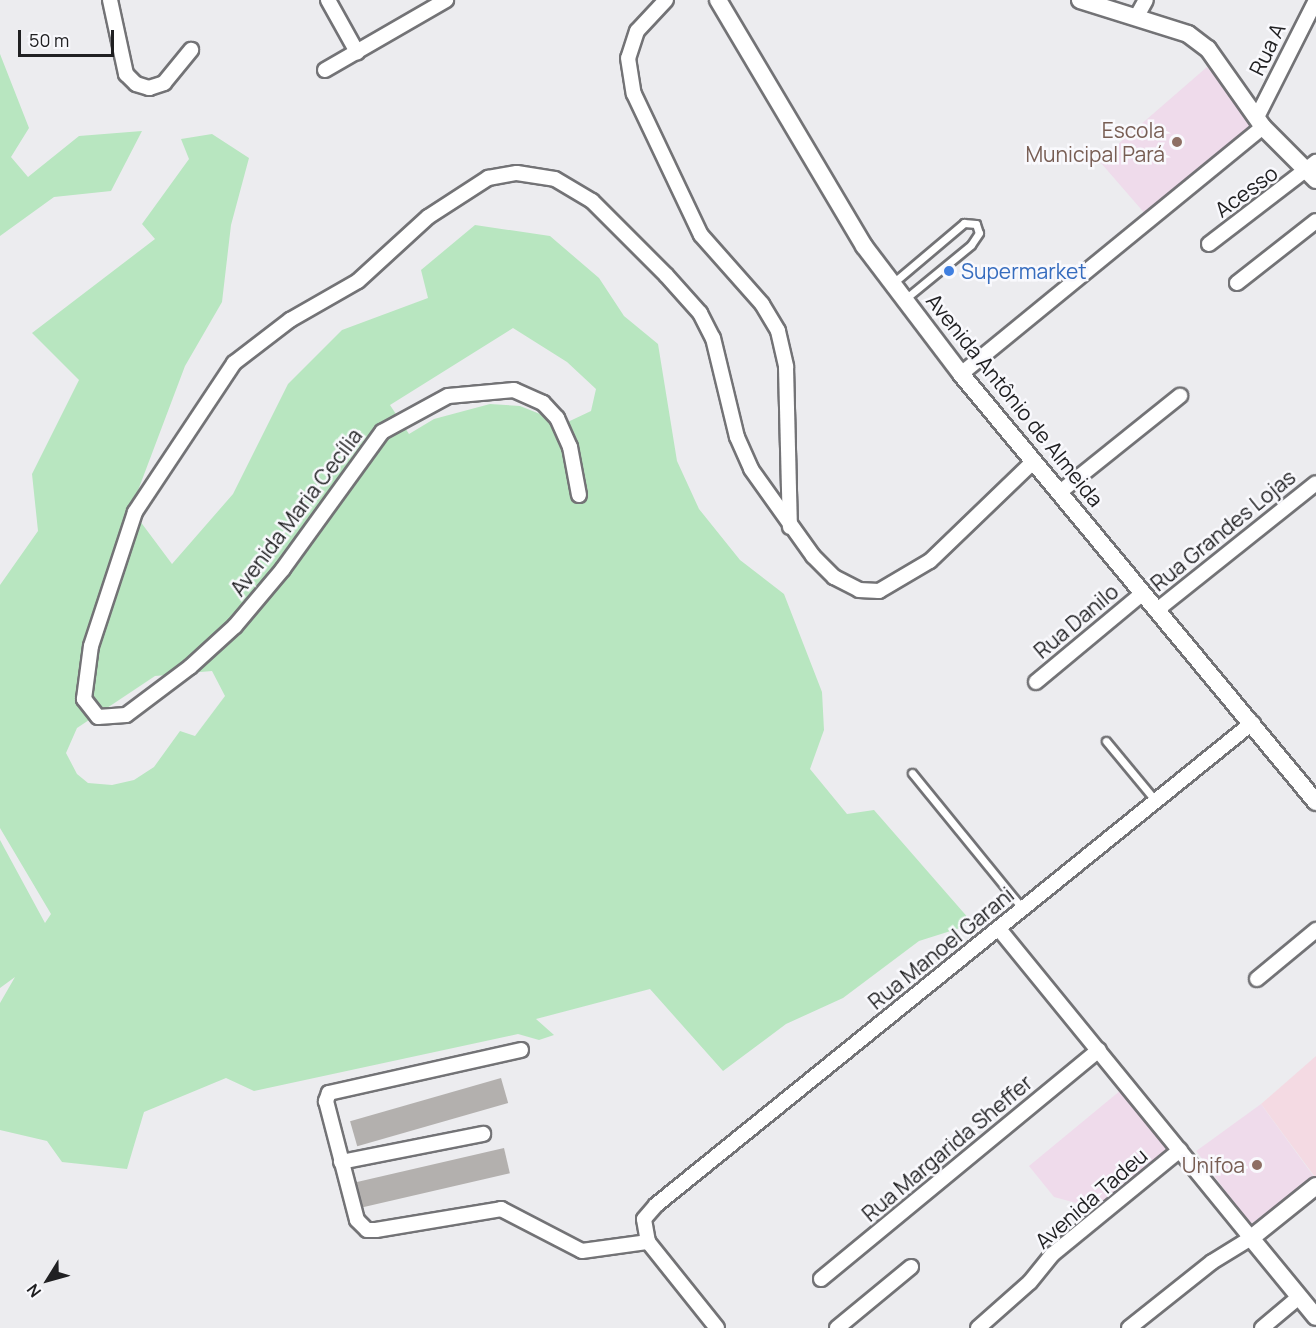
<!DOCTYPE html>
<html>
<head>
<meta charset="utf-8">
<style>
  body { margin:0 }
  #map { position:relative; width:1316px; height:1328px; overflow:hidden; background:#ececef; font-family:Manrope,sans-serif }
  div>[style] { position:absolute }
  .education>* { inset:0; background:#efdbeb; transform-origin:0 0 }
  .medical>* { inset:0; background:#f4dae3 }
  .green>* { inset:0; background:#b8e6c0 }
  .building>* { inset:0; background:#b3b0ae; transform-origin:0 0 }
  .roads { filter:drop-shadow(2px 0 #737376) drop-shadow(-2px 0 #737376) drop-shadow(0 2px #737376) drop-shadow(0 -2px #737376) }
  .service>* { height:7px; margin:-3.5px; padding:0 3.5px; transform-origin:3.5px; border-radius:3.5px; background:#fff }
  .minor>* { height:14px; margin:-7px; padding:0 7px; transform-origin:7px; border-radius:7px; background:#fff }
  .tertiary>* { height:16px; margin:-8px; padding:0 8px; transform-origin:8px; border-radius:8px; background:#fff }
  .dots>* { width:16px; height:16px; translate:-50% -50%; box-sizing:border-box; border:3px solid #f9f9fd; border-radius:50% }
  span { translate:-50% -50%; white-space:nowrap; text-align:center; line-height:1.15; -webkit-text-stroke:5px #f9f9fd; paint-order:stroke }
  .street-label { font-size:21px; color:#202022 }
  .education-label { font-size:21px; color:#785e54 }
  .right { translate:-100% -50%; text-align:right }
  .shop-label { font-size:21px; color:#366cbe }
  .left { translate:0 -50%; text-align:left }
  .north { position:absolute; left:18px; top:1250px; width:60px; height:60px; -webkit-text-stroke:4px #f9f9fd; paint-order:stroke; rotate:233deg; font-size:16px; font-weight:700; line-height:24px; text-align:center; color:#202022 }
  .north::after { content:''; display:block; margin:auto; width:21px; height:27px; background:#202022; clip-path:polygon(50% 0,100% 100%,50% 72%,0 100%) }
  .scale { position:absolute; left:18px; top:30px; width:96px; height:27px; box-sizing:border-box; border:3px solid #202022; border-top:0; padding-left:8px; font-size:18px; line-height:21px; white-space:nowrap; color:#202022; -webkit-text-stroke:4px #f9f9fd; paint-order:stroke }
</style>
</head>
<body>
<div id="map">
  <div class="education">
    <div style="left:1207px;top:67px;width:74px;height:143px;rotate:49deg"></div>
    <div style="clip-path:polygon(1121px 1090px,1173px 1150px,1098px 1209px,1054px 1197px,1029px 1166px)"></div>
    <div style="left:1261px;top:1104px;width:91px;height:80px;rotate:54deg"></div>
  </div>
  <div class="medical">
    <div style="clip-path:polygon(1316px 1056px,1316px 1176px,1315px 1177px,1261px 1104px)"></div>
  </div>
  <div class="green">
    <div style="clip-path:polygon(0 54px,29px 128px,11px 157px,28px 177px,79px 136px,142px 131px,111px 191px,54px 197px,0 236px)"></div>
    <div style="clip-path:polygon(evenodd,212px 134px,249px 158px,231px 225px,222px 302px,185px 366px,131px 509px,172px 564px,233px 494px,288px 384px,342px 330px,428px 298px,421px 270px,475px 225px,550px 236px,599px 278px,624px 316px,658px 344px,677px 461px,699px 509px,740px 560px,784px 594px,822px 692px,824px 730px,810px 769px,847px 814px,874px 810px,970px 920px,960px 928px,919px 941px,843px 998px,786px 1024px,723px 1071px,650px 989px,536px 1019px,554px 1035px,539px 1040px,518px 1034px,254px 1091px,226px 1078px,144px 1112px,127px 1169px,62px 1162px,47px 1141px,0 1130px,0 1003px,15px 977px,0 988px,0 840px,45px 923px,51px 914px,0 828px,0 585px,38px 531px,32px 474px,79px 380px,32px 333px,155px 239px,142px 224px,189px 159px,181px 139px,212px 134px,513px 328px,567px 362px,596px 389px,591px 411px,555px 428px,540px 414px,520px 406px,490px 404px,434px 419px,409px 434px,390px 405px,513px 328px,212px 134px,212px 671px,225px 696px,195px 736px,180px 731px,154px 767px,134px 780px,112px 785px,88px 783px,77px 774px,66px 753px,77px 728px,155px 676px,212px 671px)"></div>
  </div>
  <div class="building">
    <div style="left:501px;top:1078px;width:26px;height:157px;rotate:74deg"></div>
    <div style="left:504px;top:1148px;width:26px;height:152px;rotate:77deg"></div>
  </div>
  <div class="roads">
    <div class="service">
      <div style="left:893px;top:283px;width:93px;rotate:-40.2deg"></div>
      <div style="left:964px;top:223px;width:12px;rotate:5deg"></div>
      <div style="left:976px;top:224px;width:9px;rotate:72deg"></div>
      <div style="left:979px;top:233px;width:14px;rotate:124deg"></div>
      <div style="left:971px;top:245px;width:85px;rotate:140.7deg"></div>
      <div style="left:1106px;top:741px;width:77px;rotate:50.3deg"></div>
      <div style="left:912px;top:773px;width:176px;rotate:50.8deg"></div>
    </div>
    <div class="minor">
      <div style="left:110px;top:0;width:76px;rotate:77.8deg"></div>
      <div style="left:126px;top:74px;width:14px;rotate:45deg"></div>
      <div style="left:136px;top:84px;width:14px;rotate:17deg"></div>
      <div style="left:149px;top:88px;width:16px;rotate:-18deg"></div>
      <div style="left:164px;top:83px;width:43px;rotate:-50.7deg"></div>
      <div style="left:328px;top:0;width:60px;rotate:60.9deg"></div>
      <div style="left:666px;top:0;width:42px;rotate:133.1deg"></div>
      <div style="left:637px;top:31px;width:28px;rotate:108deg"></div>
      <div style="left:628px;top:58px;width:36px;rotate:81deg"></div>
      <div style="left:634px;top:94px;width:156px;rotate:64.6deg"></div>
      <div style="left:701px;top:235px;width:92px;rotate:48.5deg"></div>
      <div style="left:762px;top:304px;width:31px;rotate:59deg"></div>
      <div style="left:778px;top:331px;width:37px;rotate:77deg"></div>
      <div style="left:786px;top:367px;width:160px;rotate:88.6deg"></div>
      <div style="left:1137px;top:16px;width:18px;rotate:-61deg"></div>
      <div style="left:325px;top:70px;width:140px;rotate:-30deg"></div>
      <div style="left:1257px;top:117px;width:131px;rotate:-63.2deg"></div>
      <div style="left:1209px;top:244px;width:135px;rotate:-37.5deg"></div>
      <div style="left:1237px;top:283px;width:100px;rotate:-38.1deg"></div>
      <div style="left:961px;top:374px;width:390px;rotate:-39.3deg"></div>
      <div style="left:1060px;top:492px;width:154px;rotate:-38.7deg"></div>
      <div style="left:579px;top:495px;width:49px;rotate:-100.6deg"></div>
      <div style="left:570px;top:447px;width:32px;rotate:-114deg"></div>
      <div style="left:557px;top:418px;width:21px;rotate:-133deg"></div>
      <div style="left:543px;top:403px;width:32px;rotate:-156deg"></div>
      <div style="left:514px;top:390px;width:66px;rotate:174.8deg"></div>
      <div style="left:448px;top:396px;width:75px;rotate:151.4deg"></div>
      <div style="left:382px;top:432px;width:169px;rotate:125.9deg"></div>
      <div style="left:283px;top:569px;width:75px;rotate:130.1deg"></div>
      <div style="left:235px;top:626px;width:61px;rotate:137.7deg"></div>
      <div style="left:190px;top:667px;width:80px;rotate:143.1deg"></div>
      <div style="left:126px;top:715px;width:28px;rotate:176deg"></div>
      <div style="left:98px;top:717px;width:23px;rotate:-128deg"></div>
      <div style="left:84px;top:699px;width:53px;rotate:-82.5deg"></div>
      <div style="left:91px;top:646px;width:141px;rotate:-71.8deg"></div>
      <div style="left:135px;top:512px;width:179px;rotate:-56.4deg"></div>
      <div style="left:234px;top:363px;width:71px;rotate:-37.5deg"></div>
      <div style="left:290px;top:320px;width:78px;rotate:-29.8deg"></div>
      <div style="left:358px;top:281px;width:95px;rotate:-42.4deg"></div>
      <div style="left:428px;top:217px;width:72px;rotate:-33deg"></div>
      <div style="left:488px;top:178px;width:29px;rotate:-10deg"></div>
      <div style="left:517px;top:173px;width:38px;rotate:9deg"></div>
      <div style="left:555px;top:179px;width:43px;rotate:30.7deg"></div>
      <div style="left:592px;top:201px;width:105px;rotate:45deg"></div>
      <div style="left:666px;top:275px;width:51px;rotate:48.2deg"></div>
      <div style="left:700px;top:313px;width:28px;rotate:63deg"></div>
      <div style="left:713px;top:338px;width:102px;rotate:76.4deg"></div>
      <div style="left:737px;top:437px;width:35px;rotate:66deg"></div>
      <div style="left:751px;top:469px;width:107px;rotate:54.5deg"></div>
      <div style="left:813px;top:556px;width:30px;rotate:45deg"></div>
      <div style="left:834px;top:577px;width:28px;rotate:27deg"></div>
      <div style="left:859px;top:590px;width:20px;rotate:3deg"></div>
      <div style="left:879px;top:591px;width:59px;rotate:-30.5deg"></div>
      <div style="left:930px;top:561px;width:144px;rotate:-43.9deg"></div>
      <div style="left:1157px;top:610px;width:203px;rotate:-38.6deg"></div>
      <div style="left:1036px;top:682px;width:139px;rotate:-39.8deg"></div>
      <div style="left:999px;top:929px;width:399px;rotate:50.8deg"></div>
      <div style="left:1251px;top:1238px;width:46px;rotate:148.4deg"></div>
      <div style="left:1212px;top:1262px;width:106px;rotate:141.5deg"></div>
      <div style="left:1257px;top:979px;width:77px;rotate:-39.7deg"></div>
      <div style="left:521px;top:1050px;width:197px;rotate:167.4deg"></div>
      <div style="left:329px;top:1093px;width:9px;rotate:111deg"></div>
      <div style="left:326px;top:1101px;width:123px;rotate:75.4deg"></div>
      <div style="left:357px;top:1220px;width:14px;rotate:45deg"></div>
      <div style="left:367px;top:1230px;width:9px"></div>
      <div style="left:376px;top:1230px;width:127px;rotate:-9.5deg"></div>
      <div style="left:501px;top:1209px;width:91px;rotate:27.4deg"></div>
      <div style="left:582px;top:1251px;width:67px;rotate:-7.8deg"></div>
      <div style="left:341px;top:1162px;width:145px;rotate:-11.2deg"></div>
      <div style="left:821px;top:1279px;width:360px;rotate:-39.5deg"></div>
      <div style="left:717px;top:1328px;width:110px;rotate:-128.7deg"></div>
      <div style="left:648px;top:1242px;width:23px;rotate:-100deg"></div>
      <div style="left:644px;top:1219px;width:18px;rotate:-49deg"></div>
      <div style="left:656px;top:1205px;width:767px;rotate:-38.96deg"></div>
      <div style="left:837px;top:1328px;width:96px;rotate:-39.5deg"></div>
      <div style="left:978px;top:1328px;width:69px;rotate:-41.5deg"></div>
      <div style="left:1030px;top:1282px;width:36px;rotate:-51deg"></div>
      <div style="left:1053px;top:1254px;width:164px;rotate:-39.3deg"></div>
      <div style="left:1262px;top:1328px;width:48px;rotate:-40deg"></div>
    </div>
    <div class="tertiary">
      <div style="left:718px;top:0;width:286px;rotate:59.3deg"></div>
      <div style="left:864px;top:246px;width:161px;rotate:52.8deg"></div>
      <div style="left:961px;top:374px;width:556px;rotate:50.33deg"></div>
      <div style="left:1080px;top:0;width:113px;rotate:17.5deg"></div>
      <div style="left:1188px;top:34px;width:25px;rotate:37deg"></div>
      <div style="left:1208px;top:49px;width:95px;rotate:54.8deg"></div>
      <div style="left:1263px;top:127px;width:75px;rotate:45deg"></div>
      <div style="left:1316px;top:1186px;width:83px;rotate:141.3deg"></div>
      <div style="left:1251px;top:1238px;width:102px;rotate:50.6deg"></div>
    </div>
  </div>
  <div class="dots">
    <div style="left:1177px;top:142px;background:#8d6e63"></div>
    <div style="left:949px;top:271px;background:#3f7fe0"></div>
    <div style="left:1257px;top:1165px;background:#8d6e63"></div>
  </div>
  <div class="street-label">
    <span style="left:1267px;top:49px;rotate:-64deg">Rua A</span>
    <span style="left:1246px;top:191px;rotate:-36deg">Acesso</span>
    <span style="left:1015px;top:400px;rotate:51deg">Avenida Antônio de Almeida</span>
    <span style="left:296px;top:512px;rotate:-53deg">Avenida Maria Cecília</span>
    <span style="left:1223px;top:530px;rotate:-39deg">Rua Grandes Lojas</span>
    <span style="left:1076px;top:621px;rotate:-40deg">Rua Danilo</span>
    <span style="left:941px;top:948px;rotate:-39deg">Rua Manoel Garani</span>
    <span style="left:947px;top:1148px;rotate:-40deg">Rua Margarida Sheffer</span>
    <span style="left:1091px;top:1198px;rotate:-41deg">Avenida Tadeu</span>
  </div>
  <div class="education-label">
    <span class="right" style="left:1165px;top:142px">Escola<br>Municipal Pará</span>
    <span class="right" style="left:1245px;top:1165px">Unifoa</span>
  </div>
  <div class="shop-label">
    <span class="left" style="left:961px;top:271px">Supermarket</span>
  </div>
  <div class="north">N</div>
  <div class="scale">50 m</div>
</div>
</body>
</html>
